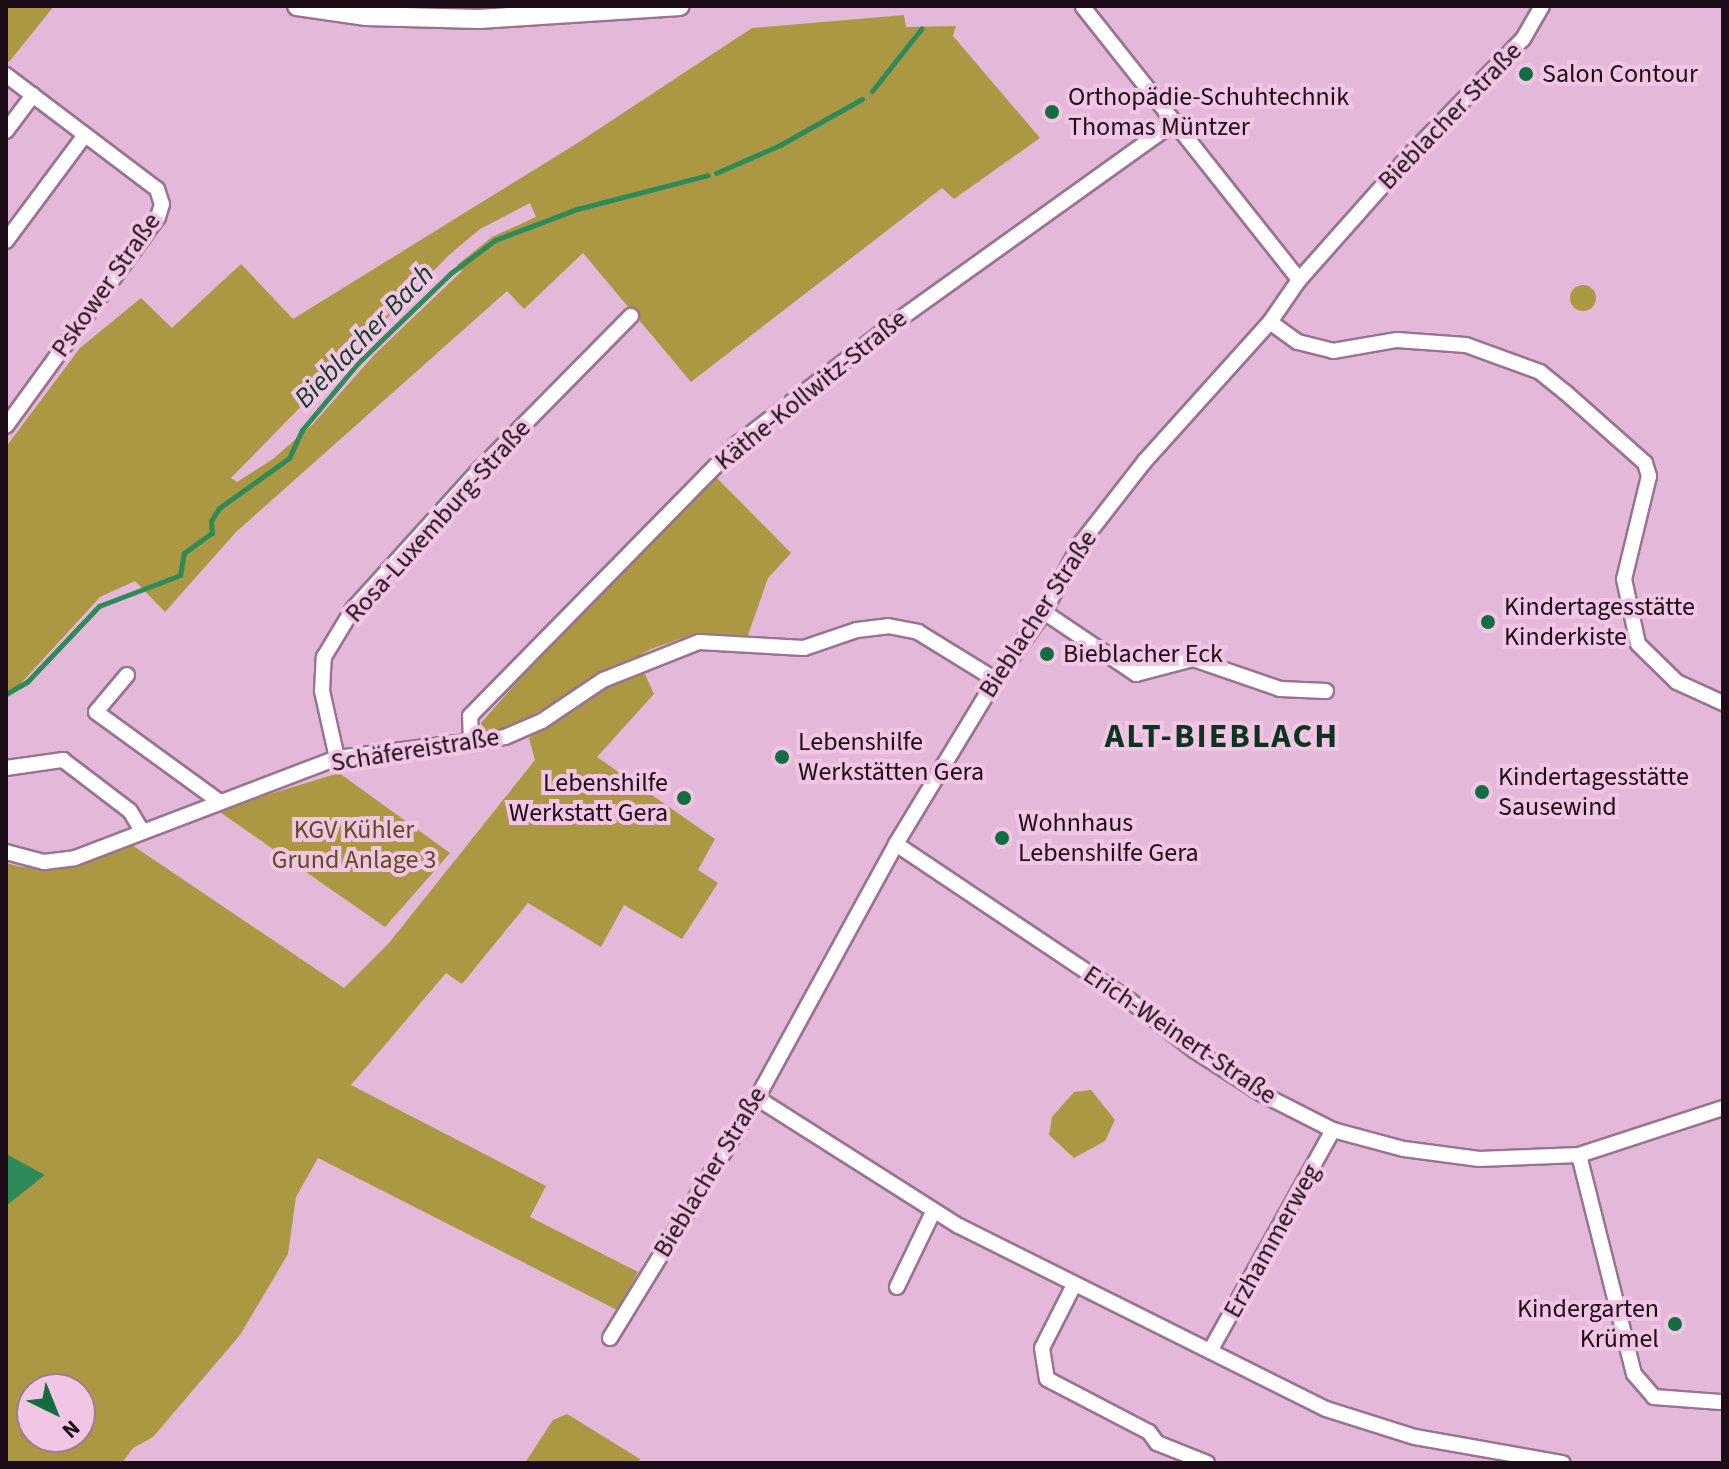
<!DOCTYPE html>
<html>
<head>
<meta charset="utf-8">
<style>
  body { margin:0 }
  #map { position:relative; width:1729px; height:1469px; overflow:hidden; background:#e4b8d8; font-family:"Source Sans 3",sans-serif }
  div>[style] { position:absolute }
  .green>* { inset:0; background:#ac9842 }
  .round { border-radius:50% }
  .water>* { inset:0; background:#2f8a59 }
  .stream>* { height:5px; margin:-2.5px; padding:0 2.5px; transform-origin:2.5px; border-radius:2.5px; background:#2f8a59 }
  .roads { filter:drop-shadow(2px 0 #9b7290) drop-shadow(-2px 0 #9b7290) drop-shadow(0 2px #9b7290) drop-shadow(0 -2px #9b7290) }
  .minor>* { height:14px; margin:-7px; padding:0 7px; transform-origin:7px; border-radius:7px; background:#fff }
  .secondary>* { height:18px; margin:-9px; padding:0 9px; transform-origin:9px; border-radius:9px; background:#fff }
  .dots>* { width:22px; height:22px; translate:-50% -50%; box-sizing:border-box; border:4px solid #f2c5e5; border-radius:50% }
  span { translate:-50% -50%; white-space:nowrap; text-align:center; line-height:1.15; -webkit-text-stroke:8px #f2c5e5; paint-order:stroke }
  .poi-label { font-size:26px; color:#1b0c17 }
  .left { translate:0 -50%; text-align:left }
  .right { translate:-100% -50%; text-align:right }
  .street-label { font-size:26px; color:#1b0c17 }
  .park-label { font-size:26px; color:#5a4f1d }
  .water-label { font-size:28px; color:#0c3e24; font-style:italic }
  .district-label { font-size:34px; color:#0c351f; font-weight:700; letter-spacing:2px }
  .frame { position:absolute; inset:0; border:8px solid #1b0c17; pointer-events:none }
  .north { position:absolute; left:16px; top:1373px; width:80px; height:80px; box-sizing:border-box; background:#f2c5e5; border:2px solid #9c7b93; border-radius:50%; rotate:137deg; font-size:22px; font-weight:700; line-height:32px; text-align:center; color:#1b0c17 }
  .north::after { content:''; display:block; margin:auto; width:28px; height:36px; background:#126d41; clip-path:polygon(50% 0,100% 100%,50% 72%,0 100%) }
</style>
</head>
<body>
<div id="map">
  <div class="green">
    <div style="clip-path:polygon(6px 6px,54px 6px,9px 62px,6px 59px)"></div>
    <div style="clip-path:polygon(evenodd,904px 15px,906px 27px,956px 26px,953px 36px,1040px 138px,954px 199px,942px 188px,691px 382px,583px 253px,524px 309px,507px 291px,236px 532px,165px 612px,135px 581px,100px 597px,13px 692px,6px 692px,6px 447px,80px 348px,141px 298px,172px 328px,241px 264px,293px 319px,576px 144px,752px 28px,904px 15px,530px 203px,536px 217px,492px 237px,457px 265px,462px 271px,375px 354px,312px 425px,273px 459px,237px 482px,231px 478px,449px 255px,480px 229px,530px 203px)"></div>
    <div class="round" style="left:1570px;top:285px;width:26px;height:26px"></div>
    <div style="clip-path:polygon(715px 476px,791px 553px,768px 578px,747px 638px,697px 633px,651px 649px,516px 724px,495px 733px,483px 732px,481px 723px,568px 624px)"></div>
    <div style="clip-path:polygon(evenodd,643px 670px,654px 694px,597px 757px,715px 839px,698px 870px,718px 883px,682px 939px,624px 905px,601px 947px,528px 903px,462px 984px,446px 973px,351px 1085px,546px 1186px,530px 1217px,638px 1272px,617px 1310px,318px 1158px,296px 1197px,288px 1254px,240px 1335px,153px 1437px,133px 1448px,122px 1463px,6px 1463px,6px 863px,22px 867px,90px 862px,132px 845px,344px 988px,389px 943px,535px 760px,529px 738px,605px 685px,643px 670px,32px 1389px,80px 1389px,80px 1437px,32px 1437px,32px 1389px)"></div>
    <div style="clip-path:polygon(339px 773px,450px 853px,385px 927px,217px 810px)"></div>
    <div style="clip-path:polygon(1091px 1090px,1115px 1120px,1105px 1141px,1074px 1158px,1049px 1135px,1052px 1117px,1074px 1092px)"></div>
    <div style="clip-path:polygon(567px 1414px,640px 1459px,638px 1463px,525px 1463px,553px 1420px)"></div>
  </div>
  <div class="water">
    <div style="clip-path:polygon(6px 1154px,45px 1175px,6px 1206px)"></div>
  </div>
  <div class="stream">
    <div style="left:872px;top:91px;width:80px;rotate:-51.6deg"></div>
    <div style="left:716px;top:173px;width:70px;rotate:-23.6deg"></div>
    <div style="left:780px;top:145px;width:94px;rotate:-29.3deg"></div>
    <div style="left:6px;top:694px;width:24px;rotate:-30deg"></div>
    <div style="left:27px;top:682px;width:105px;rotate:-46.5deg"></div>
    <div style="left:99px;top:606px;width:87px;rotate:-20.9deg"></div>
    <div style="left:180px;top:575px;width:22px;rotate:-80deg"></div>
    <div style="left:184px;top:553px;width:34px;rotate:-36deg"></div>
    <div style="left:212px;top:533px;width:12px;rotate:-95deg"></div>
    <div style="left:211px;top:521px;width:15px;rotate:-58deg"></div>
    <div style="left:219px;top:508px;width:86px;rotate:-35.5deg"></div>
    <div style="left:289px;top:458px;width:31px;rotate:-65deg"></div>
    <div style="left:302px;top:430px;width:87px;rotate:-50.1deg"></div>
    <div style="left:358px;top:363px;width:129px;rotate:-44.1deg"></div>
    <div style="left:451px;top:273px;width:55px;rotate:-36.9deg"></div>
    <div style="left:495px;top:240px;width:88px;rotate:-20.7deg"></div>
    <div style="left:577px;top:209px;width:135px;rotate:-14.5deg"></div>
  </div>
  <div class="roads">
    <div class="minor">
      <div style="left:1083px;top:7px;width:348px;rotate:51.6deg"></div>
      <div style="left:6px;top:75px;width:189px;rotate:37.1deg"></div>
      <div style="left:157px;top:189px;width:16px;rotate:72deg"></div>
      <div style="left:162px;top:204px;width:14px;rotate:107deg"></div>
      <div style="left:158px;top:217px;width:258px;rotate:126deg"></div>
      <div style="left:6px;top:131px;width:45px;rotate:-53.1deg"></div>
      <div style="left:6px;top:241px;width:132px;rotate:-53.3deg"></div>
      <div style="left:1270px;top:322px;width:34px;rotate:36deg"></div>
      <div style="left:1298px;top:342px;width:36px;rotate:14deg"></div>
      <div style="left:1333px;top:351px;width:65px;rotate:-9.8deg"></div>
      <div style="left:1397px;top:340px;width:69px;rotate:4.1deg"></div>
      <div style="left:1466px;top:345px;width:79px;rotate:20deg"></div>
      <div style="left:1540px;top:372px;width:32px;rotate:39deg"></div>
      <div style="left:1565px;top:392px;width:107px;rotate:41.6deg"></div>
      <div style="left:1645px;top:463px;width:14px;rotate:73deg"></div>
      <div style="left:1649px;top:476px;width:106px;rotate:103.6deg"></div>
      <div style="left:1624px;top:579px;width:66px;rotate:77.8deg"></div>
      <div style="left:1638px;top:644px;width:54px;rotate:44.3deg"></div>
      <div style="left:1677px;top:682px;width:51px;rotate:24.5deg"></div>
      <div style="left:1044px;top:612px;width:111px;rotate:34deg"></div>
      <div style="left:1136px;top:674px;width:59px;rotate:-14.7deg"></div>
      <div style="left:1193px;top:659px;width:92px;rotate:19deg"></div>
      <div style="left:1280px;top:689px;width:46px;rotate:2.5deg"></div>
      <div style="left:127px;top:675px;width:48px;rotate:130deg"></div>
      <div style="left:96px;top:712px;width:153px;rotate:36deg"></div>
      <div style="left:471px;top:742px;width:26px;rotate:-92deg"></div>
      <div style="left:470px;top:716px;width:380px;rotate:-45.5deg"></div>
      <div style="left:736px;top:445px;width:195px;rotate:-37.7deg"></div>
      <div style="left:890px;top:326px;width:349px;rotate:-35.6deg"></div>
      <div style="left:337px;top:758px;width:69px;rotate:-102.6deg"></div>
      <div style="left:322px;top:691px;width:34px;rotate:-87deg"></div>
      <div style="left:324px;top:657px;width:56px;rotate:-58.9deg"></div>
      <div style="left:353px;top:609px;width:189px;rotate:-47.8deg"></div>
      <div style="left:480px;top:469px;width:215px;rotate:-45.4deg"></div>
      <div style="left:6px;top:768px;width:58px;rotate:-8deg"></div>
      <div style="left:63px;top:760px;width:84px;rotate:37.3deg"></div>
      <div style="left:130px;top:811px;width:23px;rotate:59deg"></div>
      <div style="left:896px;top:844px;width:280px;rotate:33.8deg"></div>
      <div style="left:1129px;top:1000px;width:82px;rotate:37.6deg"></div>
      <div style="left:1194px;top:1050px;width:81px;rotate:32.9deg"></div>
      <div style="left:1262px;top:1094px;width:80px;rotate:26.9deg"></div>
      <div style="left:1333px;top:1130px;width:73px;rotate:15deg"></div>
      <div style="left:1404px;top:1149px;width:76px;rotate:7.6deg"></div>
      <div style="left:1479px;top:1159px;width:100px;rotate:-2.3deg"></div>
      <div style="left:1579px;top:1155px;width:151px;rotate:-18.1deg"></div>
      <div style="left:6px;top:852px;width:39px;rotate:15deg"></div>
      <div style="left:44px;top:862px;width:31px;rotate:-7deg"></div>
      <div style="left:75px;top:858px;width:280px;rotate:-20.9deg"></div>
      <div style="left:337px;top:758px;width:169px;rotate:-7.1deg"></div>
      <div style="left:505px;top:737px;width:40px;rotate:-23.4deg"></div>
      <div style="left:542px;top:721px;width:73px;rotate:-33.9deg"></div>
      <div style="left:603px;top:680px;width:103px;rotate:-21.6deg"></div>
      <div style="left:699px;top:642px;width:105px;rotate:3.3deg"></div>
      <div style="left:804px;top:648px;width:56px;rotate:-18.8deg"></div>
      <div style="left:857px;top:630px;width:31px;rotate:-7deg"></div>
      <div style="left:888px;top:626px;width:31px;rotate:11deg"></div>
      <div style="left:918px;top:632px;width:92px;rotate:31.6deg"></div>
      <div style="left:757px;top:1098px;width:239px;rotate:32.4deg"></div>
      <div style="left:959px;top:1226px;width:410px;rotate:26.5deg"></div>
      <div style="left:1326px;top:1409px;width:93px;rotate:17.5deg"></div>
      <div style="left:1415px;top:1437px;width:150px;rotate:10deg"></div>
      <div style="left:1579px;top:1155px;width:226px;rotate:75.9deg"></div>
      <div style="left:1634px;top:1374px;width:30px;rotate:49deg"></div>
      <div style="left:1654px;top:1397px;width:66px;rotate:4.3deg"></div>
      <div style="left:897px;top:1287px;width:85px;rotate:-64.3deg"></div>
      <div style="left:1073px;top:1287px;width:68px;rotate:116.9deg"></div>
      <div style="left:1042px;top:1348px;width:31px;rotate:81deg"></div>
      <div style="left:1047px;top:1379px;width:115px;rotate:27.5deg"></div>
      <div style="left:1149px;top:1432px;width:14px;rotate:54deg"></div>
      <div style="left:1157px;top:1443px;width:54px;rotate:21.8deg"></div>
      <div style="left:610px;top:1338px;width:281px;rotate:-58.5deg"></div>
      <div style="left:757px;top:1098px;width:290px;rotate:-61.3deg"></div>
      <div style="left:896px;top:844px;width:187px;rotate:-58.8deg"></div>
      <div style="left:993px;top:684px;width:88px;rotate:-54.7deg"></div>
      <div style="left:1044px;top:612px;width:78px;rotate:-61.8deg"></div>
      <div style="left:1081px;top:543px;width:103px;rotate:-52.1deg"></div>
      <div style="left:1144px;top:462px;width:188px;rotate:-48deg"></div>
      <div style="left:1270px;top:322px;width:51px;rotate:-55.4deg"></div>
      <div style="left:1299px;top:280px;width:167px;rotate:-48.4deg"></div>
      <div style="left:1410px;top:155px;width:162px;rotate:-45.8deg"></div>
      <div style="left:1523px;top:39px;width:38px;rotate:-60deg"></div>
      <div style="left:1210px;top:1351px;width:253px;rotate:-60.9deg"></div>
    </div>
    <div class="secondary">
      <div style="left:297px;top:6px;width:70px;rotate:8.2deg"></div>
      <div style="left:366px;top:16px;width:113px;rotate:1.5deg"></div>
      <div style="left:479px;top:19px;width:201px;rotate:-3.7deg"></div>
    </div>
  </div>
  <div class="dots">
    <div style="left:1526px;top:74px;background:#126d41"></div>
    <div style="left:1052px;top:112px;background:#126d41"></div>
    <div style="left:1488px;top:622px;background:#126d41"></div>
    <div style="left:1047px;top:654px;background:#126d41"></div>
    <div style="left:782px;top:757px;background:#126d41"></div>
    <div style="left:1482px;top:792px;background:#126d41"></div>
    <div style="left:684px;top:798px;background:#126d41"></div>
    <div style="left:1002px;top:838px;background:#126d41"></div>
    <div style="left:1675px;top:1324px;background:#126d41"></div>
  </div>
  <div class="poi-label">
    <span class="left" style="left:1542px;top:74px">Salon Contour</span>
    <span class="left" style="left:1068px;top:112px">Orthopädie-Schuhtechnik<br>Thomas Müntzer</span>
    <span class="left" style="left:1504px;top:622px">Kindertagesstätte<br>Kinderkiste</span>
    <span class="left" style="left:1063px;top:654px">Bieblacher Eck</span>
    <span class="left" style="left:798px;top:757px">Lebenshilfe<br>Werkstätten Gera</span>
    <span class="left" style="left:1498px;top:792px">Kindertagesstätte<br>Sausewind</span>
    <span class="right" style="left:668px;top:798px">Lebenshilfe<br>Werkstatt Gera</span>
    <span class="left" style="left:1018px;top:838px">Wohnhaus<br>Lebenshilfe Gera</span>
    <span class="right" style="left:1659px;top:1324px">Kindergarten<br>Krümel</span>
  </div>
  <div class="street-label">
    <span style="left:1450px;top:116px;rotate:-46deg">Bieblacher Straße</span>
    <span style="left:106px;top:285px;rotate:-55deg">Pskower Straße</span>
    <span style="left:811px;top:390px;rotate:-39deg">Käthe-Kollwitz-Straße</span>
    <span style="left:438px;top:521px;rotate:-48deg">Rosa-Luxemburg-Straße</span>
    <span style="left:1038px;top:614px;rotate:-57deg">Bieblacher Straße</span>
    <span style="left:415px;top:750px;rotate:-9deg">Schäfereistraße</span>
    <span style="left:1180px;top:1035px;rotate:34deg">Erich-Weinert-Straße</span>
    <span style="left:710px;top:1172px;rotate:-59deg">Bieblacher Straße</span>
    <span style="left:1272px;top:1241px;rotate:-61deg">Erzhammerweg</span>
  </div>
  <div class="park-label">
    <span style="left:354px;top:845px">KGV Kühler<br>Grund Anlage 3</span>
  </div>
  <div class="water-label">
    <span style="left:364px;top:336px;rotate:-46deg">Bieblacher Bach</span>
  </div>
  <div class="district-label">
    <span style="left:1222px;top:737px">ALT-BIEBLACH</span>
  </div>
  <div class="frame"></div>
  <div class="north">N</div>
</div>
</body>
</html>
